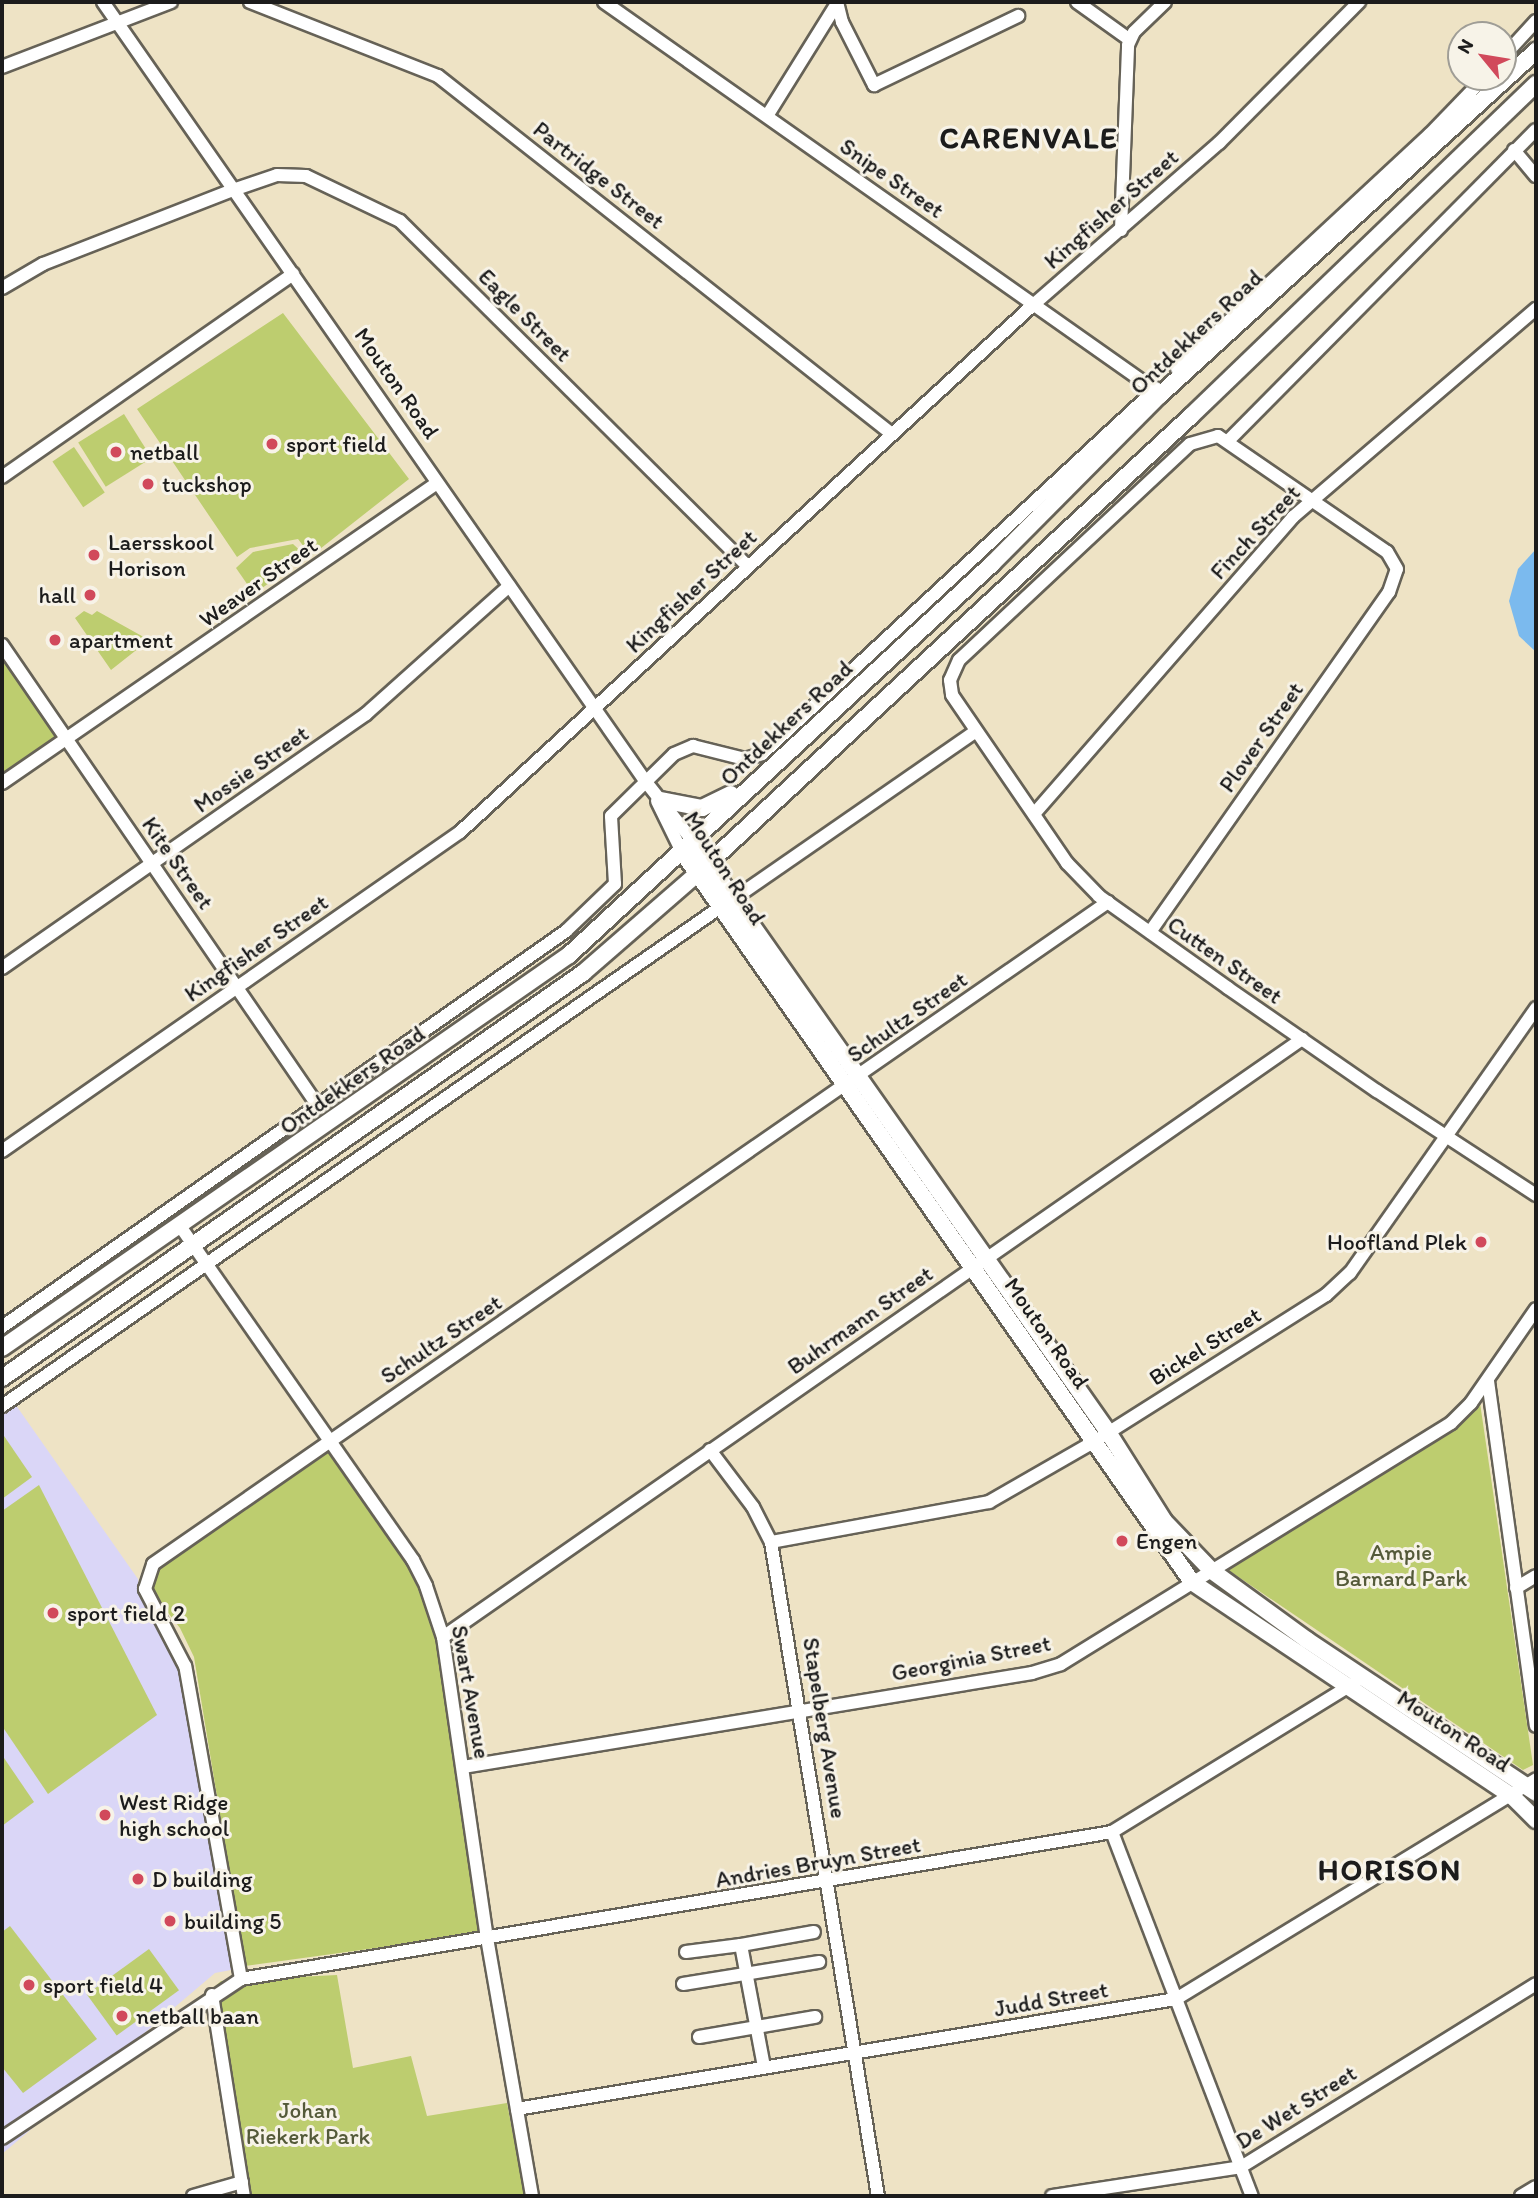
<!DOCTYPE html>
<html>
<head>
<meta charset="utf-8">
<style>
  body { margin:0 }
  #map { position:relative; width:1538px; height:2198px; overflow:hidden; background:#eee3c5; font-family:Itim,sans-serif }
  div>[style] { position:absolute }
  .built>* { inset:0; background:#dad6f7 }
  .green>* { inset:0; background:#bdcd6f; transform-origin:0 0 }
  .water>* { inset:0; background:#7bbaee }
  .roads { filter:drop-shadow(2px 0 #666257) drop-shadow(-2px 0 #666257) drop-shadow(0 2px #666257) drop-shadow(0 -2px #666257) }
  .minor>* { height:12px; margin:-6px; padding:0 6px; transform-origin:6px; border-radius:6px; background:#fff }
  .major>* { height:16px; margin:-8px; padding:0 8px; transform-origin:8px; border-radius:8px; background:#fff }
  .dots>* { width:19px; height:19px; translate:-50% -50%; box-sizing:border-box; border:4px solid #f7f3e8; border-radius:50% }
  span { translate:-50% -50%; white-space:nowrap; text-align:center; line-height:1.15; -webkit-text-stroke:6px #f7f3e8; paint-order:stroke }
  .street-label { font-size:23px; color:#1c1c1c }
  .poi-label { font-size:23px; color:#1c1c1c }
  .left { translate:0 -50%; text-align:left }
  .right { translate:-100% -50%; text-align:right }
  .park-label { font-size:23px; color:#545a39 }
  .district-label { font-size:30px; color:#1c1c1c; font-weight:700; letter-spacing:2px }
  .frame { position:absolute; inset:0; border:4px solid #1c1c1c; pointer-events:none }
  .north { position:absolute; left:1447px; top:21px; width:70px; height:70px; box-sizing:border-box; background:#f7f3e8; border:2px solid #9f9d96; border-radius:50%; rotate:300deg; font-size:19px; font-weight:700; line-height:28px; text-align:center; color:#1c1c1c }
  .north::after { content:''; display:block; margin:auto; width:24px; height:32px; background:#d1495b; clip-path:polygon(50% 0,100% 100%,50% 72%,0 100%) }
</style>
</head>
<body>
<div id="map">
  <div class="built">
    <div style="clip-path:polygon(13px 1401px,138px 1579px,143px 1601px,181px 1661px,236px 1969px,215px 1973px,2px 2154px,2px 1409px)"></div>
  </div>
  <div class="green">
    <div style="clip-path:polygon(283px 313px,409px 479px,311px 556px,298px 539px,250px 548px,237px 557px,137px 409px)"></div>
    <div style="left:124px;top:414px;width:52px;height:54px;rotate:58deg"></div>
    <div style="left:74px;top:447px;width:55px;height:26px;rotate:56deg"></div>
    <div style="clip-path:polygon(293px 544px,306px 556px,254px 594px,236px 568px,253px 552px)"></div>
    <div style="clip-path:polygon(84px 611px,92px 615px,97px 611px,149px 640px,111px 670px,75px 618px)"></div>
    <div style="clip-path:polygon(2px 645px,67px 740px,2px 783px)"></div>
    <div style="clip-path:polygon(1479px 1396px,1533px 1765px,1523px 1770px,1215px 1561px)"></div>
    <div style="clip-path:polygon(2px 1433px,32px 1477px,2px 1499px)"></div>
    <div style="clip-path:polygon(334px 1444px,420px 1572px,441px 1637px,485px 1933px,245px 1966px,194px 1657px,180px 1628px,154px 1595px,153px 1568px)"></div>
    <div style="clip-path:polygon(39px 1485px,157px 1715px,48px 1794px,2px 1726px,2px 1511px)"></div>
    <div style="clip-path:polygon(2px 1755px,34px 1802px,2px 1826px)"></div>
    <div style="clip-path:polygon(10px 1926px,97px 2039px,23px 2093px,2px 2067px,2px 1932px)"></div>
    <div style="left:149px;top:1949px;width:51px;height:77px;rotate:54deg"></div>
    <div style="clip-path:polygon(337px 1975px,353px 2068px,411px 2056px,427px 2116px,507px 2103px,525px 2196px,247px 2196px,212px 1989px,221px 1981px)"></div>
  </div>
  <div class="water">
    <div style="clip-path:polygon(1536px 549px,1536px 652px,1519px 636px,1509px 601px,1518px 569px)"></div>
  </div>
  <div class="roads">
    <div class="minor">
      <div style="left:103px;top:2px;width:950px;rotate:55.16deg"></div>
      <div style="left:646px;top:782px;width:74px;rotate:51.6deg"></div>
      <div style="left:250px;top:2px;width:202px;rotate:21.5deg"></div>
      <div style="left:438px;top:76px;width:578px;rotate:38.26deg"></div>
      <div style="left:604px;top:2px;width:674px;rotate:35.15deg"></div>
      <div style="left:837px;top:2px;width:21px;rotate:76deg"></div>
      <div style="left:842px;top:22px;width:71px;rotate:63.1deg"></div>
      <div style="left:874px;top:85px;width:160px;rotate:-25.6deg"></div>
      <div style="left:1077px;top:2px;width:65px;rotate:35.6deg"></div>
      <div style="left:1503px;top:57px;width:49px;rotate:-47.5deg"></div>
      <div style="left:2px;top:67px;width:181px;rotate:-21deg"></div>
      <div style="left:767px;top:116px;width:134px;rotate:-58.1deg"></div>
      <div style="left:1514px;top:150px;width:34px;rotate:50deg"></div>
      <div style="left:1121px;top:230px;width:185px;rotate:-87.8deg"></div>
      <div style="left:1128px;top:45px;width:14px;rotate:-65deg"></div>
      <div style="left:1134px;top:32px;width:43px;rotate:-44.1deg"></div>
      <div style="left:2px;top:288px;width:48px;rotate:-30.3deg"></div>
      <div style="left:43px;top:264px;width:204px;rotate:-21.3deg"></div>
      <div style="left:233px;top:190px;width:46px;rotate:-18.8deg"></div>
      <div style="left:277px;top:175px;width:29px;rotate:2deg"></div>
      <div style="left:306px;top:176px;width:104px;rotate:25.6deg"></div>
      <div style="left:400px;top:221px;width:490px;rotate:44.8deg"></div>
      <div style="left:1177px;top:369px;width:345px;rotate:-42.9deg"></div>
      <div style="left:1430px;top:134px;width:79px;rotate:-46deg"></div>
      <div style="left:1229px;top:440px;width:436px;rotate:-45.3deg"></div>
      <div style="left:2px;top:477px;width:355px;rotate:-34.9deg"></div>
      <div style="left:2px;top:645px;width:559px;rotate:55.57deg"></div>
      <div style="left:2px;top:783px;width:528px;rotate:-34.59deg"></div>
      <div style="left:657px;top:801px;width:55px;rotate:63.9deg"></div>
      <div style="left:1034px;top:814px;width:394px;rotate:-48.9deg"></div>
      <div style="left:1293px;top:517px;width:320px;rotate:-40.6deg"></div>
      <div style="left:735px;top:898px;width:293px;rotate:-34.7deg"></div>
      <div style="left:1150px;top:932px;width:416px;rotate:-54.9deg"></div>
      <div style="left:1389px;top:592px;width:24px;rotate:-71deg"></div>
      <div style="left:1397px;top:569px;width:20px;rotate:-120deg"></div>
      <div style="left:1387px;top:552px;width:205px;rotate:-145.5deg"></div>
      <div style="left:1218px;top:436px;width:29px;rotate:164deg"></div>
      <div style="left:1190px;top:444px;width:316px;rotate:136.9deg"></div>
      <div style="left:959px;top:660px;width:22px;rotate:114deg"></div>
      <div style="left:950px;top:680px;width:15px;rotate:82deg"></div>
      <div style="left:952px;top:695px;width:204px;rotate:55.6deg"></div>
      <div style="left:1067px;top:863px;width:46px;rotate:45.9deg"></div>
      <div style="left:1099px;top:896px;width:158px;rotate:35.5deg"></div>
      <div style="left:1228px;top:988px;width:181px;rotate:34.7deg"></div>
      <div style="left:1377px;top:1091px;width:190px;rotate:33.2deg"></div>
      <div style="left:2px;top:968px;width:444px;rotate:-34.9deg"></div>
      <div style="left:366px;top:714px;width:192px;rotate:-41.8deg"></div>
      <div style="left:2px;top:1151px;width:558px;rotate:-34.86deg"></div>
      <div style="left:460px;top:832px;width:778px;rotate:-42.61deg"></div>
      <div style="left:1033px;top:305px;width:247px;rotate:-41.1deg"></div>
      <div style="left:1219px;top:143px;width:199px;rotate:-45.2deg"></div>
      <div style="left:180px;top:1226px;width:407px;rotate:55.1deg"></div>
      <div style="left:413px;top:1560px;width:29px;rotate:63deg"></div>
      <div style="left:426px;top:1586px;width:54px;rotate:71.6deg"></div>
      <div style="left:443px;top:1637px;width:304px;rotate:81.7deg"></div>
      <div style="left:487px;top:1938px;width:262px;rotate:80.1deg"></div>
      <div style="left:2px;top:1327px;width:689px;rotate:-35.07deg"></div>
      <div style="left:566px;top:931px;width:68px;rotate:-43.8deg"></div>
      <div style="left:615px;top:884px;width:68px;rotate:-93.4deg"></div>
      <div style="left:611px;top:816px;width:88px;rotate:-44.5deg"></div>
      <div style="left:674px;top:754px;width:21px;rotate:-23deg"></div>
      <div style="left:693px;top:746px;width:54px;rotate:14deg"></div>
      <div style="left:745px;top:759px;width:18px;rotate:-16deg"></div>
      <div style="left:762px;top:754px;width:538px;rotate:-42.82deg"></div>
      <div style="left:1488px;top:1381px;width:348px;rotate:82.1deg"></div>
      <div style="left:2px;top:1406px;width:877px;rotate:-34.78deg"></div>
      <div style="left:710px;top:1450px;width:71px;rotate:53deg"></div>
      <div style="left:753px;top:1507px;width:39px;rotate:63deg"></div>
      <div style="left:771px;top:1542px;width:663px;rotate:80.71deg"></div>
      <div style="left:771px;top:1542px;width:222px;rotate:-10.4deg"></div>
      <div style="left:989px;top:1502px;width:122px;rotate:-29.9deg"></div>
      <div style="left:1095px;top:1441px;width:273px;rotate:-32.3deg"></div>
      <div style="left:1326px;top:1295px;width:33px;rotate:-43deg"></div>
      <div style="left:1350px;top:1273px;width:324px;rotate:-54.9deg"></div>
      <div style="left:1516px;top:1588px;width:23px;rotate:-31deg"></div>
      <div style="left:443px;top:1637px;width:1047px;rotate:-34.84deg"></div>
      <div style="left:463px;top:1767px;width:577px;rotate:-9.38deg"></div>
      <div style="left:1032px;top:1673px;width:30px;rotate:-17deg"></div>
      <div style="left:1061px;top:1664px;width:458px;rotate:-31.7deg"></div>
      <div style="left:1451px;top:1423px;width:28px;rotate:-45deg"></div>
      <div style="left:1471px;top:1403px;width:114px;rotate:-55.3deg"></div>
      <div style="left:1112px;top:1832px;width:390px;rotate:69deg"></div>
      <div style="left:741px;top:1945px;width:74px;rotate:-10.1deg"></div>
      <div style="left:686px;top:1952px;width:55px;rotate:-7.3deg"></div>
      <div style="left:741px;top:1945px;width:124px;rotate:79.3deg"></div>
      <div style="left:241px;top:1979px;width:318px;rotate:-100.1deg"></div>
      <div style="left:185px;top:1666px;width:87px;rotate:-117.5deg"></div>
      <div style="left:145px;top:1589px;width:26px;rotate:-72deg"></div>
      <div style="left:153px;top:1564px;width:1162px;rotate:-34.73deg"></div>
      <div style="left:683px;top:1984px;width:138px;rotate:-9.2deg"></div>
      <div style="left:212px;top:1995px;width:204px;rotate:81deg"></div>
      <div style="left:699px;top:2037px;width:118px;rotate:-9.8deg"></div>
      <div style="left:517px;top:2109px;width:668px;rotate:-9.48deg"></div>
      <div style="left:1176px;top:1999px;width:422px;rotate:-31.4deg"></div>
      <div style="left:2px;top:2138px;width:287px;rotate:-33.6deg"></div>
      <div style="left:241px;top:1979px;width:883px;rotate:-9.58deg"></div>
      <div style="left:1112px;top:1832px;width:286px;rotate:-31.6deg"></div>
      <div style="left:193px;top:2196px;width:51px;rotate:-15.9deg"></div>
      <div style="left:1052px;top:2196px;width:191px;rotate:-8.7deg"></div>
      <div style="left:1241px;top:2167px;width:347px;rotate:-31.8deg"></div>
      <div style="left:1521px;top:2196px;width:17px;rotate:-31deg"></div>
    </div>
    <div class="major">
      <div style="left:661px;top:800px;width:42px;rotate:11deg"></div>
      <div style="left:702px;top:808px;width:32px;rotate:-26deg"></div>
      <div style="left:692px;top:840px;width:724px;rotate:54.9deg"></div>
      <div style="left:1108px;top:1432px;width:105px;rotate:57.8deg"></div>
      <div style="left:1164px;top:1521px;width:69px;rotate:46.2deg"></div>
      <div style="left:1212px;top:1571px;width:117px;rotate:36deg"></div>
      <div style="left:1307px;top:1640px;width:275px;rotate:33.7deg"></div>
      <div style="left:681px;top:850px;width:893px;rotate:55.08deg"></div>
      <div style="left:1192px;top:1582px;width:385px;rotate:33.8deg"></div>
      <div style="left:1512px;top:1796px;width:34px;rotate:45deg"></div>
      <div style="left:2px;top:1348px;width:690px;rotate:-34.73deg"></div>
      <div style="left:569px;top:955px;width:576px;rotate:-42.75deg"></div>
      <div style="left:992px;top:564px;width:238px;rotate:-45.2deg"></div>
      <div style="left:1160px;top:395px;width:510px;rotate:-42.46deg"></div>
      <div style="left:2px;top:1378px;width:708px;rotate:-34.88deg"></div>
      <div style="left:583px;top:973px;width:152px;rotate:-41deg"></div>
      <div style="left:698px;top:873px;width:672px;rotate:-42.83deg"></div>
      <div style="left:1191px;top:416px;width:479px;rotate:-43.9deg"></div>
    </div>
  </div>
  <div class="dots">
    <div style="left:272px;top:444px;background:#d1495b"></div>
    <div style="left:116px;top:452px;background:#d1495b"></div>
    <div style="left:148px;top:484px;background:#d1495b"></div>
    <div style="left:94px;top:555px;background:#d1495b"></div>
    <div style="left:90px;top:595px;background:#d1495b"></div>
    <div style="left:55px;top:640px;background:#d1495b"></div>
    <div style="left:1481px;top:1242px;background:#d1495b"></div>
    <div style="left:1122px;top:1541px;background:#d1495b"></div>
    <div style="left:53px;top:1613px;background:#d1495b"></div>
    <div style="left:105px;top:1815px;background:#d1495b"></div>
    <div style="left:138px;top:1879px;background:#d1495b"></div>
    <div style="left:170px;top:1921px;background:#d1495b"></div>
    <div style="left:29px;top:1985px;background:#d1495b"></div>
    <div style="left:122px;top:2016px;background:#d1495b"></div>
  </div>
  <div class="street-label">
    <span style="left:599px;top:175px;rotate:38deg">Partridge Street</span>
    <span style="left:892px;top:178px;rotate:35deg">Snipe Street</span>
    <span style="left:1111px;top:209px;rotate:-41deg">Kingfisher Street</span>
    <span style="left:525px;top:315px;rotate:45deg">Eagle Street</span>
    <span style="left:1196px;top:332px;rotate:-43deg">Ontdekkers Road</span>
    <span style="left:397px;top:383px;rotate:55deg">Mouton Road</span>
    <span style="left:1255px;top:532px;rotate:-47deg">Finch Street</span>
    <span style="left:258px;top:582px;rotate:-35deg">Weaver Street</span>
    <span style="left:691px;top:591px;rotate:-43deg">Kingfisher Street</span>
    <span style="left:786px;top:723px;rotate:-43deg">Ontdekkers Road</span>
    <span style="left:1261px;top:737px;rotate:-55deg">Plover Street</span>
    <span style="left:251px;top:769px;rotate:-35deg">Mossie Street</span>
    <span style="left:178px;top:863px;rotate:55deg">Kite Street</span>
    <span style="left:725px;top:868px;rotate:57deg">Mouton Road</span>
    <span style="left:256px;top:948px;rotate:-35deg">Kingfisher Street</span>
    <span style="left:1225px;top:960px;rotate:35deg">Cutten Street</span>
    <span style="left:907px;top:1017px;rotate:-35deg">Schultz Street</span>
    <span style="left:352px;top:1080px;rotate:-35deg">Ontdekkers Road</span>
    <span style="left:860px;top:1320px;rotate:-35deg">Buhrmann Street</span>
    <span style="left:1047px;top:1333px;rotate:55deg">Mouton Road</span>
    <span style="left:441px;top:1339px;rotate:-34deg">Schultz Street</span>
    <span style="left:1205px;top:1346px;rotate:-32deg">Bickel Street</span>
    <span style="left:971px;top:1658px;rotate:-11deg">Georginia Street</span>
    <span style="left:471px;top:1692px;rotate:80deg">Swart Avenue</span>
    <span style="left:825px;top:1728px;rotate:81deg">Stapelberg Avenue</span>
    <span style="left:1454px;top:1731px;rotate:33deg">Mouton Road</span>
    <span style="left:818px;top:1862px;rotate:-10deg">Andries Bruyn Street</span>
    <span style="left:1051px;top:1999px;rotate:-10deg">Judd Street</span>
    <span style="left:1296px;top:2107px;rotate:-32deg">De Wet Street</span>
  </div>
  <div class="poi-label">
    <span class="left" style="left:286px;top:444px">sport field</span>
    <span class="left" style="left:130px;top:452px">netball</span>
    <span class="left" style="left:162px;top:484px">tuckshop</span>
    <span class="left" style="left:108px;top:555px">Laersskool<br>Horison</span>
    <span class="right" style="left:76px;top:595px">hall</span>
    <span class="left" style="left:69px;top:640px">apartment</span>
    <span class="right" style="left:1467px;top:1242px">Hoofland Plek</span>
    <span class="left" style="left:1136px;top:1541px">Engen</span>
    <span class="left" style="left:67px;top:1613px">sport field 2</span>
    <span class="left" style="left:119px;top:1815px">West Ridge<br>high school</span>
    <span class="left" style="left:152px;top:1879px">D building</span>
    <span class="left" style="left:184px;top:1921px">building 5</span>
    <span class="left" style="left:43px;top:1985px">sport field 4</span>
    <span class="left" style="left:136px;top:2016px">netball baan</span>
  </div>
  <div class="park-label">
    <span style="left:1401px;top:1565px">Ampie<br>Barnard Park</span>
    <span style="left:308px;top:2123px">Johan<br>Riekerk Park</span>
  </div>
  <div class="district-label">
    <span style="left:1029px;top:138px">CARENVALE</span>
    <span style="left:1390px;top:1870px">HORISON</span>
  </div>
  <div class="frame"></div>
  <div class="north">N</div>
</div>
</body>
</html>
